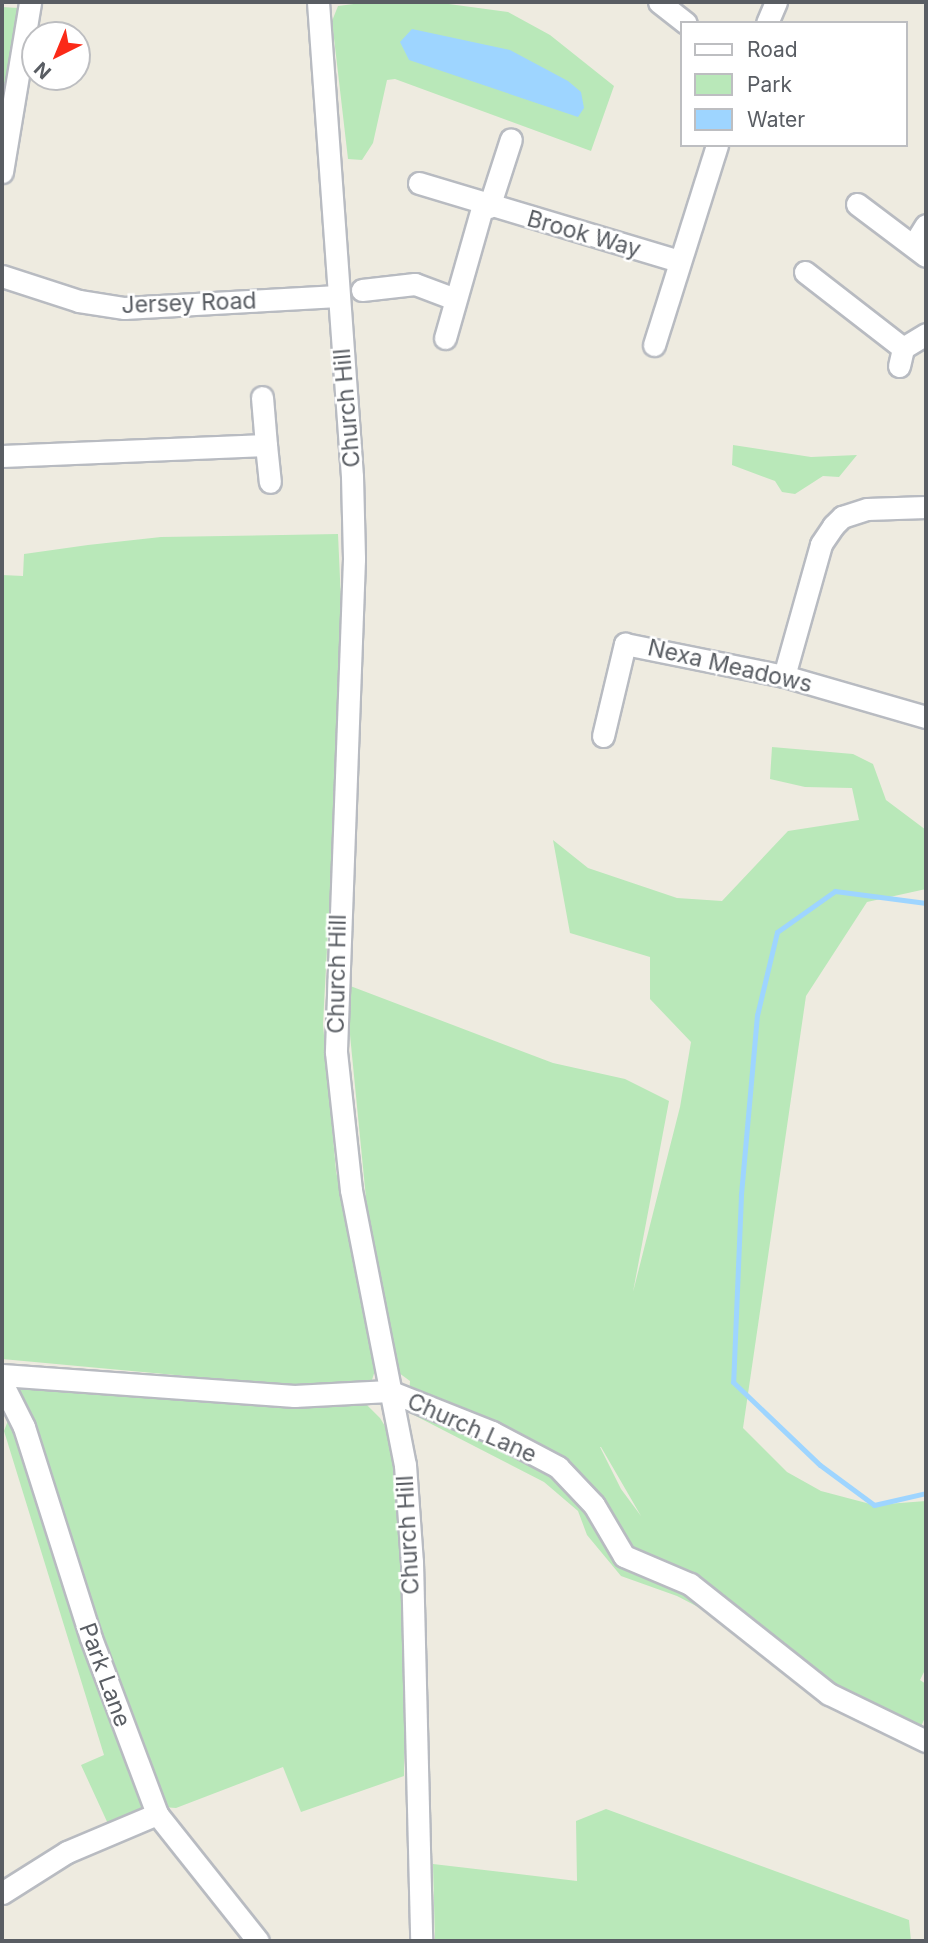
<!DOCTYPE html>
<html>
<head>
<meta charset="utf-8">
<style>
  body { margin:0 }
  #map { position:relative; width:928px; height:1943px; overflow:hidden; background:#eeebe0; font-family:Inter,sans-serif }
  div>[style] { position:absolute }
  .green>* { inset:0; background:#b9e8b9 }
  .water>* { inset:0; background:#9ed5ff }
  .stream>* { height:5px; margin:-2.5px; padding:0 2.5px; transform-origin:2.5px; border-radius:2.5px; background:#9ed5ff }
  .roads { filter:drop-shadow(2px 0 #b8bbc1) drop-shadow(-2px 0 #b8bbc1) drop-shadow(0 2px #b8bbc1) drop-shadow(0 -2px #b8bbc1) }
  .street>* { height:21px; margin:-10.5px; padding:0 10.5px; transform-origin:10.5px; border-radius:10.5px; background:#fff }
  span { translate:-50% -50%; white-space:nowrap; text-align:center; line-height:1.15; -webkit-text-stroke:5px #fff; paint-order:stroke }
  .street-label { font-size:23px; color:#595d63 }
  .frame { position:absolute; inset:0; border:4px solid #595d63; pointer-events:none }
  .legend { position:absolute; left:680px; top:21px; width:228px; height:126px; box-sizing:border-box; background:#fff; border:2px solid #bdbec1; margin:0; padding:9px 12px; list-style:none; font-size:21px; color:#595d63 }
  .legend li { display:flex; align-items:center; gap:14px; height:35px }
  .legend b { width:35px; border:2px solid #bdbec1 }
  .north { position:absolute; left:21px; top:21px; width:70px; height:70px; box-sizing:border-box; background:#fff; border:2px solid #bdbec1; border-radius:50%; rotate:223deg; font-size:19px; font-weight:700; line-height:28px; text-align:center; color:#595d63 }
  .north::after { content:''; display:block; margin:auto; width:24px; height:32px; background:#fb2a18; clip-path:polygon(50% 0,100% 100%,50% 72%,0 100%) }
</style>
</head>
<body>
<div id="map">
  <div class="green">
    <div style="clip-path:polygon(369px 2px,434px 2px,508px 12px,550px 35px,614px 86px,591px 151px,395px 79px,387px 80px,373px 143px,362px 160px,348px 159px,332px 21px,338px 6px)"></div>
    <div style="clip-path:polygon(2px 7px,18px 8px,2px 134px)"></div>
    <div style="clip-path:polygon(733px 445px,811px 457px,857px 455px,839px 477px,823px 476px,795px 494px,782px 492px,775px 481px,732px 465px)"></div>
    <div style="clip-path:polygon(338px 534px,343px 645px,323px 1024px,336px 1171px,376px 1367px,372px 1380px,295px 1386px,2px 1359px,2px 575px,23px 576px,24px 554px,88px 545px,161px 537px)"></div>
    <div style="clip-path:polygon(evenodd,772px 747px,853px 754px,873px 764px,886px 800px,926px 830px,926px 889px,867px 902px,806px 996px,743px 1428px,787px 1472px,821px 1491px,874px 1505px,926px 1501px,926px 1668px,920px 1680px,926px 1684px,926px 1715px,920px 1729px,809px 1674px,794px 1682px,725px 1621px,677px 1596px,621px 1576px,587px 1535px,578px 1511px,544px 1482px,408px 1412px,410px 1381px,399px 1373px,370px 1239px,345px 984px,553px 1063px,625px 1079px,669px 1101px,633px 1292px,680px 1107px,691px 1042px,650px 999px,650px 957px,570px 933px,553px 840px,588px 868px,677px 898px,722px 901px,788px 831px,859px 820px,852px 788px,805px 787px,770px 779px,772px 747px,600px 1447px,601px 1447px,641px 1516px,621px 1489px,600px 1447px)"></div>
    <div style="clip-path:polygon(56px 1381px,367px 1405px,380px 1418px,391px 1436px,406px 1564px,404px 1776px,301px 1812px,283px 1767px,176px 1808px,162px 1807px,109px 1826px,81px 1765px,104px 1755px,4px 1431px,20px 1389px)"></div>
    <div style="clip-path:polygon(606px 1809px,909px 1920px,911px 1941px,435px 1941px,433px 1864px,577px 1881px,576px 1821px)"></div>
  </div>
  <div class="water">
    <div style="clip-path:polygon(412px 29px,510px 50px,568px 81px,581px 92px,584px 108px,578px 117px,409px 60px,400px 42px)"></div>
  </div>
  <div class="stream">
    <div style="left:926px;top:903px;width:92px;rotate:-172.5deg"></div>
    <div style="left:835px;top:891px;width:71px;rotate:144.7deg"></div>
    <div style="left:777px;top:932px;width:85px;rotate:103.5deg"></div>
    <div style="left:757px;top:1015px;width:181px;rotate:95.1deg"></div>
    <div style="left:741px;top:1195px;width:187px;rotate:92.4deg"></div>
    <div style="left:733px;top:1382px;width:120px;rotate:43.7deg"></div>
    <div style="left:820px;top:1465px;width:67px;rotate:36.5deg"></div>
    <div style="left:874px;top:1505px;width:53px;rotate:-13deg"></div>
  </div>
  <div class="roads">
    <div class="street">
      <div style="left:318px;top:2px;width:475px;rotate:85.9deg"></div>
      <div style="left:352px;top:476px;width:83px;rotate:88.6deg"></div>
      <div style="left:354px;top:559px;width:493px;rotate:92.1deg"></div>
      <div style="left:336px;top:1052px;width:139px;rotate:83.8deg"></div>
      <div style="left:351px;top:1190px;width:280px;rotate:78.9deg"></div>
      <div style="left:405px;top:1465px;width:97px;rotate:85.9deg"></div>
      <div style="left:412px;top:1562px;width:379px;rotate:88.6deg"></div>
      <div style="left:659px;top:2px;width:34px;rotate:38deg"></div>
      <div style="left:767px;top:23px;width:23px;rotate:-67deg"></div>
      <div style="left:2px;top:172px;width:172px;rotate:-80.6deg"></div>
      <div style="left:419px;top:183px;width:271px;rotate:16.7deg"></div>
      <div style="left:857px;top:204px;width:86px;rotate:37deg"></div>
      <div style="left:489px;top:207px;width:71px;rotate:-72.1deg"></div>
      <div style="left:914px;top:244px;width:22px;rotate:-58deg"></div>
      <div style="left:805px;top:272px;width:124px;rotate:37.8deg"></div>
      <div style="left:2px;top:276px;width:81px;rotate:18deg"></div>
      <div style="left:79px;top:301px;width:46px;rotate:8.8deg"></div>
      <div style="left:124px;top:308px;width:214px;rotate:-3.2deg"></div>
      <div style="left:362px;top:290px;width:53px;rotate:-6.5deg"></div>
      <div style="left:415px;top:284px;width:43px;rotate:20.6deg"></div>
      <div style="left:445px;top:338px;width:138px;rotate:-74.1deg"></div>
      <div style="left:654px;top:345px;width:210px;rotate:-72.5deg"></div>
      <div style="left:899px;top:366px;width:18px;rotate:-77deg"></div>
      <div style="left:903px;top:348px;width:27px;rotate:-31deg"></div>
      <div style="left:266px;top:445px;width:37px;rotate:84deg"></div>
      <div style="left:2px;top:456px;width:264px;rotate:-2.4deg"></div>
      <div style="left:266px;top:445px;width:48px;rotate:-94.8deg"></div>
      <div style="left:784px;top:676px;width:137px;rotate:-74.3deg"></div>
      <div style="left:821px;top:544px;width:22px;rotate:-56deg"></div>
      <div style="left:833px;top:526px;width:13px;rotate:-45deg"></div>
      <div style="left:842px;top:517px;width:26px;rotate:-18deg"></div>
      <div style="left:867px;top:509px;width:59px;rotate:-1.9deg"></div>
      <div style="left:603px;top:736px;width:95px;rotate:-76.6deg"></div>
      <div style="left:625px;top:644px;width:162px;rotate:11.4deg"></div>
      <div style="left:784px;top:676px;width:148px;rotate:16.1deg"></div>
      <div style="left:2px;top:1375px;width:293px;rotate:4.1deg"></div>
      <div style="left:294px;top:1396px;width:95px;rotate:-3deg"></div>
      <div style="left:389px;top:1391px;width:111px;rotate:21.7deg"></div>
      <div style="left:492px;top:1432px;width:75px;rotate:27.9deg"></div>
      <div style="left:558px;top:1467px;width:52px;rotate:46.5deg"></div>
      <div style="left:594px;top:1505px;width:59px;rotate:59.5deg"></div>
      <div style="left:624px;top:1556px;width:72px;rotate:23deg"></div>
      <div style="left:690px;top:1584px;width:177px;rotate:38.4deg"></div>
      <div style="left:829px;top:1694px;width:108px;rotate:25.9deg"></div>
      <div style="left:2px;top:1383px;width:49px;rotate:63.4deg"></div>
      <div style="left:24px;top:1427px;width:221px;rotate:72.4deg"></div>
      <div style="left:91px;top:1638px;width:188px;rotate:69.4deg"></div>
      <div style="left:157px;top:1814px;width:162px;rotate:51.5deg"></div>
      <div style="left:2px;top:1893px;width:77px;rotate:-32.2deg"></div>
      <div style="left:67px;top:1852px;width:98px;rotate:-22.9deg"></div>
    </div>
  </div>
  <div class="street-label">
    <span style="left:584px;top:234px;rotate:16deg">Brook Way</span>
    <span style="left:189px;top:303px;rotate:-2deg">Jersey Road</span>
    <span style="left:347px;top:408px;rotate:-95deg">Church Hill</span>
    <span style="left:730px;top:666px;rotate:13deg">Nexa Meadows</span>
    <span style="left:337px;top:974px;rotate:-89deg">Church Hill</span>
    <span style="left:472px;top:1428px;rotate:24deg">Church Lane</span>
    <span style="left:408px;top:1535px;rotate:-93deg">Church Hill</span>
    <span style="left:105px;top:1675px;rotate:70deg">Park Lane</span>
  </div>
  <div class="frame"></div>
  <ul class="legend">
  <li><b style="height:9px;background:#fff"></b>Road</li>
  <li><b style="height:19px;background:#b9e8b9"></b>Park</li>
  <li><b style="height:19px;background:#9ed5ff"></b>Water</li>
  </ul>
  <div class="north">N</div>
</div>
</body>
</html>
